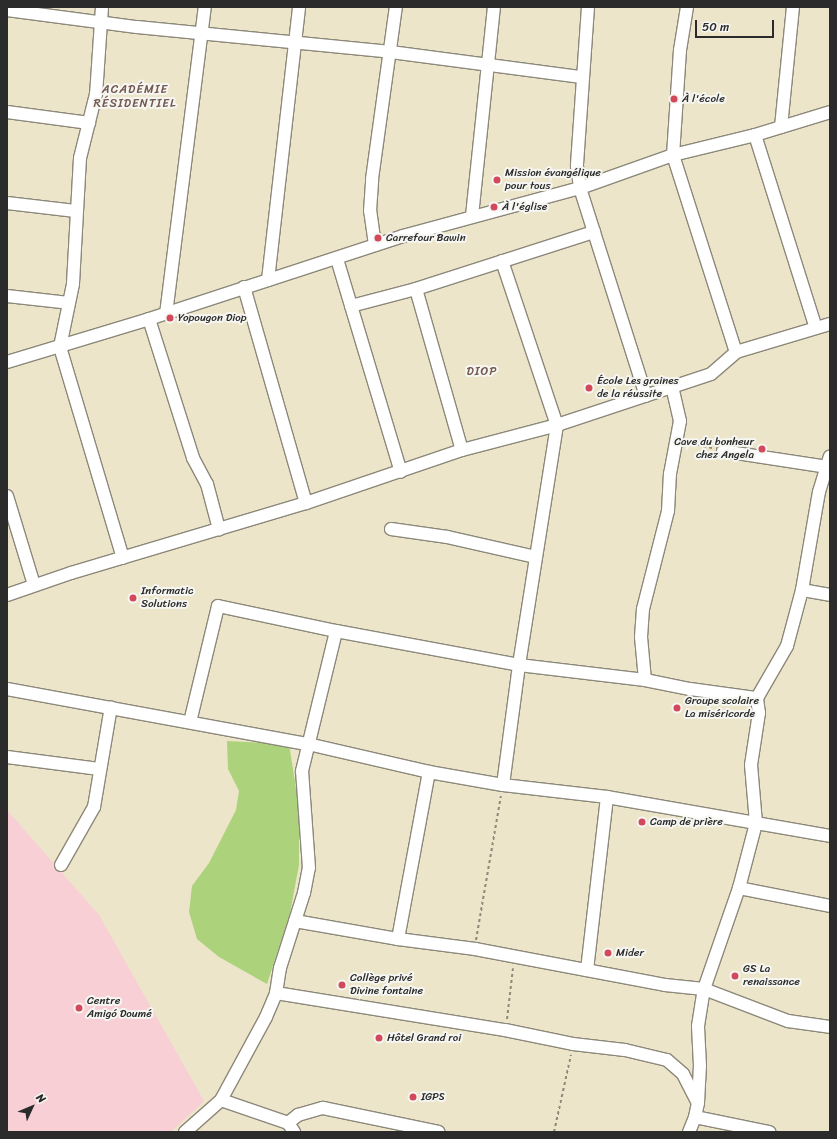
<!DOCTYPE html>
<html>
<head>
<meta charset="utf-8">
<style>
  body { margin:0 }
  #map { position:relative; width:837px; height:1139px; overflow:hidden; background:#ece5c9; font-family:Sriracha,sans-serif }
  div>[style] { position:absolute }
  .built>* { inset:0; background:#f7cfd5 }
  .green>* { inset:0; background:#acd27c }
  .path>* { height:2px; margin-top:-1px; transform-origin:0; background:repeating-linear-gradient(90deg,#8c887a 0 3px,transparent 0 6px) }
  .roads { filter:drop-shadow(1px 0 #8c887a) drop-shadow(-1px 0 #8c887a) drop-shadow(0 1px #8c887a) drop-shadow(0 -1px #8c887a) }
  .minor>* { height:12px; margin:-6px; padding:0 6px; transform-origin:6px; border-radius:6px; background:#fff }
  .dots>* { width:11px; height:11px; translate:-50% -50%; box-sizing:border-box; border:2px solid #f6f6f2; border-radius:50% }
  span { translate:-50% -50%; white-space:nowrap; text-align:center; line-height:1.15; -webkit-text-stroke:4px #f6f6f2; paint-order:stroke }
  .poi-label { font-size:11px; color:#2b2b2b }
  .left { translate:0 -50%; text-align:left }
  .right { translate:-100% -50%; text-align:right }
  .neighbourhood-label { font-size:12px; color:#745850; letter-spacing:1px }
  .frame { position:absolute; inset:0; border:8px solid #2b2b2b; pointer-events:none }
  .north { position:absolute; left:12px; top:1087px; width:40px; height:40px; -webkit-text-stroke:3px #f6f6f2; paint-order:stroke; rotate:46deg; font-size:11px; font-weight:700; line-height:16px; text-align:center; color:#2b2b2b }
  .north::after { content:''; display:block; margin:auto; width:14px; height:18px; background:#2b2b2b; clip-path:polygon(50% 0,100% 100%,50% 72%,0 100%) }
  .scale { position:absolute; left:695px; top:20px; width:79px; height:18px; box-sizing:border-box; border:2px solid #2b2b2b; border-top:0; padding-left:5px; font-size:12px; line-height:14px; white-space:nowrap; color:#2b2b2b; -webkit-text-stroke:3px #f6f6f2; paint-order:stroke }
</style>
</head>
<body>
<div id="map">
  <div class="built">
    <div style="clip-path:polygon(7px 810px,99px 915px,204px 1101px,171px 1132px,7px 1132px)"></div>
  </div>
  <div class="green">
    <div style="clip-path:polygon(227px 741px,289px 744px,299px 807px,299px 865px,290px 913px,267px 984px,219px 957px,197px 939px,189px 912px,192px 886px,209px 863px,236px 810px,239px 791px,228px 769px)"></div>
  </div>
  <div class="path">
    <div style="left:686px;top:442px;width:28px;rotate:13deg"></div>
    <div style="left:476px;top:940px;width:146px;rotate:-80.2deg"></div>
    <div style="left:507px;top:1019px;width:51px;rotate:-83.3deg"></div>
    <div style="left:554px;top:1132px;width:79px;rotate:-77.6deg"></div>
  </div>
  <div class="roads">
    <div class="minor">
      <div style="left:102px;top:7px;width:87px;rotate:93.9deg"></div>
      <div style="left:96px;top:94px;width:66px;rotate:104deg"></div>
      <div style="left:80px;top:158px;width:126px;rotate:93.2deg"></div>
      <div style="left:73px;top:284px;width:64px;rotate:101.7deg"></div>
      <div style="left:60px;top:347px;width:220px;rotate:73.4deg"></div>
      <div style="left:588px;top:7px;width:159px;rotate:94deg"></div>
      <div style="left:577px;top:166px;width:22px;rotate:82deg"></div>
      <div style="left:580px;top:188px;width:218px;rotate:72.4deg"></div>
      <div style="left:687px;top:7px;width:44px;rotate:99.2deg"></div>
      <div style="left:680px;top:50px;width:105px;rotate:93.8deg"></div>
      <div style="left:673px;top:155px;width:207px;rotate:72.3deg"></div>
      <div style="left:7px;top:10px;width:131px;rotate:7.5deg"></div>
      <div style="left:137px;top:27px;width:255px;rotate:5.6deg"></div>
      <div style="left:391px;top:52px;width:192px;rotate:7.5deg"></div>
      <div style="left:7px;top:112px;width:83px;rotate:7.6deg"></div>
      <div style="left:781px;top:127px;width:121px;rotate:-84.3deg"></div>
      <div style="left:755px;top:135px;width:202px;rotate:72.5deg"></div>
      <div style="left:7px;top:203px;width:69px;rotate:6.6deg"></div>
      <div style="left:472px;top:216px;width:210px;rotate:-84deg"></div>
      <div style="left:375px;top:245px;width:34px;rotate:-98deg"></div>
      <div style="left:370px;top:211px;width:32px;rotate:-86deg"></div>
      <div style="left:372px;top:179px;width:174px;rotate:-82.1deg"></div>
      <div style="left:337px;top:259px;width:222px;rotate:73.3deg"></div>
      <div style="left:502px;top:261px;width:173px;rotate:71.5deg"></div>
      <div style="left:557px;top:425px;width:243px;rotate:99deg"></div>
      <div style="left:519px;top:665px;width:121px;rotate:97.6deg"></div>
      <div style="left:268px;top:280px;width:275px;rotate:-83.5deg"></div>
      <div style="left:244px;top:287px;width:225px;rotate:74deg"></div>
      <div style="left:416px;top:289px;width:167px;rotate:74.1deg"></div>
      <div style="left:7px;top:296px;width:62px;rotate:6.4deg"></div>
      <div style="left:351px;top:306px;width:67px;rotate:-14.7deg"></div>
      <div style="left:416px;top:289px;width:187px;rotate:-17.8deg"></div>
      <div style="left:166px;top:314px;width:309px;rotate:-82.8deg"></div>
      <div style="left:149px;top:319px;width:146px;rotate:72.4deg"></div>
      <div style="left:193px;top:458px;width:30px;rotate:62deg"></div>
      <div style="left:207px;top:484px;width:47px;rotate:75.1deg"></div>
      <div style="left:7px;top:362px;width:148px;rotate:-16.8deg"></div>
      <div style="left:149px;top:319px;width:267px;rotate:-18.1deg"></div>
      <div style="left:403px;top:236px;width:183px;rotate:-15.2deg"></div>
      <div style="left:580px;top:188px;width:99px;rotate:-19.5deg"></div>
      <div style="left:673px;top:155px;width:84px;rotate:-13.7deg"></div>
      <div style="left:755px;top:135px;width:78px;rotate:-17deg"></div>
      <div style="left:723px;top:451px;width:105px;rotate:8.7deg"></div>
      <div style="left:7px;top:496px;width:93px;rotate:73.1deg"></div>
      <div style="left:391px;top:529px;width:57px;rotate:8.1deg"></div>
      <div style="left:447px;top:537px;width:91px;rotate:12.7deg"></div>
      <div style="left:802px;top:590px;width:28px;rotate:10deg"></div>
      <div style="left:7px;top:595px;width:68px;rotate:-19deg"></div>
      <div style="left:71px;top:573px;width:245px;rotate:-16.6deg"></div>
      <div style="left:306px;top:503px;width:165px;rotate:-18.8deg"></div>
      <div style="left:462px;top:450px;width:98px;rotate:-14.7deg"></div>
      <div style="left:557px;top:425px;width:162px;rotate:-18.3deg"></div>
      <div style="left:711px;top:374px;width:33px;rotate:-41deg"></div>
      <div style="left:736px;top:352px;width:98px;rotate:-16.6deg"></div>
      <div style="left:645px;top:680px;width:43px;rotate:-95.3deg"></div>
      <div style="left:641px;top:637px;width:28px;rotate:-86deg"></div>
      <div style="left:643px;top:609px;width:101px;rotate:-75.7deg"></div>
      <div style="left:668px;top:511px;width:37px;rotate:-87deg"></div>
      <div style="left:670px;top:474px;width:54px;rotate:-79.3deg"></div>
      <div style="left:680px;top:421px;width:37px;rotate:-103deg"></div>
      <div style="left:7px;top:689px;width:306px;rotate:10.4deg"></div>
      <div style="left:308px;top:744px;width:124px;rotate:13deg"></div>
      <div style="left:429px;top:772px;width:75px;rotate:10deg"></div>
      <div style="left:503px;top:785px;width:105px;rotate:6.6deg"></div>
      <div style="left:607px;top:797px;width:226px;rotate:9.9deg"></div>
      <div style="left:190px;top:722px;width:119px;rotate:-76.4deg"></div>
      <div style="left:218px;top:606px;width:121px;rotate:12deg"></div>
      <div style="left:336px;top:631px;width:186px;rotate:10.5deg"></div>
      <div style="left:519px;top:665px;width:127px;rotate:6.8deg"></div>
      <div style="left:645px;top:680px;width:46px;rotate:11.3deg"></div>
      <div style="left:690px;top:689px;width:68px;rotate:7.7deg"></div>
      <div style="left:7px;top:757px;width:93px;rotate:7.4deg"></div>
      <div style="left:61px;top:865px;width:67px;rotate:-60.4deg"></div>
      <div style="left:94px;top:807px;width:101px;rotate:-80.4deg"></div>
      <div style="left:739px;top:888px;width:93px;rotate:11.2deg"></div>
      <div style="left:295px;top:921px;width:105px;rotate:9.9deg"></div>
      <div style="left:398px;top:939px;width:78px;rotate:7.4deg"></div>
      <div style="left:475px;top:949px;width:193px;rotate:10.7deg"></div>
      <div style="left:665px;top:985px;width:39px;rotate:6deg"></div>
      <div style="left:704px;top:989px;width:90px;rotate:20.9deg"></div>
      <div style="left:788px;top:1021px;width:42px;rotate:8.1deg"></div>
      <div style="left:398px;top:939px;width:170px;rotate:-79.5deg"></div>
      <div style="left:587px;top:970px;width:174px;rotate:-83.4deg"></div>
      <div style="left:276px;top:993px;width:232px;rotate:9.2deg"></div>
      <div style="left:505px;top:1030px;width:69px;rotate:11.6deg"></div>
      <div style="left:573px;top:1044px;width:52px;rotate:6.6deg"></div>
      <div style="left:625px;top:1050px;width:43px;rotate:13.4deg"></div>
      <div style="left:667px;top:1060px;width:21px;rotate:41deg"></div>
      <div style="left:683px;top:1074px;width:31px;rotate:63deg"></div>
      <div style="left:221px;top:1100px;width:71px;rotate:18.9deg"></div>
      <div style="left:288px;top:1123px;width:11px;rotate:56deg"></div>
      <div style="left:695px;top:1117px;width:76px;rotate:11.5deg"></div>
      <div style="left:288px;top:1123px;width:13px;rotate:-39deg"></div>
      <div style="left:298px;top:1115px;width:26px;rotate:-16deg"></div>
      <div style="left:323px;top:1108px;width:118px;rotate:11.7deg"></div>
      <div style="left:185px;top:1132px;width:48px;rotate:-41.6deg"></div>
      <div style="left:221px;top:1100px;width:94px;rotate:-61.5deg"></div>
      <div style="left:266px;top:1017px;width:26px;rotate:-67deg"></div>
      <div style="left:276px;top:993px;width:25px;rotate:-81deg"></div>
      <div style="left:280px;top:968px;width:79px;rotate:-72.3deg"></div>
      <div style="left:304px;top:893px;width:25px;rotate:-79deg"></div>
      <div style="left:309px;top:868px;width:97px;rotate:-94.1deg"></div>
      <div style="left:302px;top:771px;width:144px;rotate:-76.3deg"></div>
      <div style="left:689px;top:1132px;width:16px;rotate:-68deg"></div>
      <div style="left:695px;top:1117px;width:14px;rotate:-78deg"></div>
      <div style="left:698px;top:1103px;width:37px;rotate:-87deg"></div>
      <div style="left:700px;top:1066px;width:40px;rotate:-92.9deg"></div>
      <div style="left:698px;top:1026px;width:37px;rotate:-81deg"></div>
      <div style="left:704px;top:989px;width:107px;rotate:-70.9deg"></div>
      <div style="left:739px;top:888px;width:67px;rotate:-75.3deg"></div>
      <div style="left:756px;top:823px;width:58px;rotate:-94.9deg"></div>
      <div style="left:751px;top:765px;width:53px;rotate:-81.3deg"></div>
      <div style="left:759px;top:713px;width:15px;rotate:-98deg"></div>
      <div style="left:757px;top:698px;width:60px;rotate:-60deg"></div>
      <div style="left:787px;top:646px;width:58px;rotate:-75deg"></div>
      <div style="left:802px;top:590px;width:99px;rotate:-80.2deg"></div>
      <div style="left:819px;top:492px;width:37px;rotate:-73deg"></div>
    </div>
  </div>
  <div class="dots">
    <div style="left:674px;top:99px;background:#d1495b"></div>
    <div style="left:497px;top:180px;background:#d1495b"></div>
    <div style="left:494px;top:207px;background:#d1495b"></div>
    <div style="left:378px;top:238px;background:#d1495b"></div>
    <div style="left:170px;top:318px;background:#d1495b"></div>
    <div style="left:589px;top:388px;background:#d1495b"></div>
    <div style="left:762px;top:449px;background:#d1495b"></div>
    <div style="left:133px;top:598px;background:#d1495b"></div>
    <div style="left:677px;top:708px;background:#d1495b"></div>
    <div style="left:642px;top:822px;background:#d1495b"></div>
    <div style="left:608px;top:953px;background:#d1495b"></div>
    <div style="left:735px;top:976px;background:#d1495b"></div>
    <div style="left:342px;top:985px;background:#d1495b"></div>
    <div style="left:79px;top:1008px;background:#d1495b"></div>
    <div style="left:379px;top:1038px;background:#d1495b"></div>
    <div style="left:413px;top:1097px;background:#d1495b"></div>
  </div>
  <div class="poi-label">
    <span class="left" style="left:682px;top:99px">À l'école</span>
    <span class="left" style="left:505px;top:180px">Mission évangélique<br>pour tous</span>
    <span class="left" style="left:502px;top:207px">À l'église</span>
    <span class="left" style="left:386px;top:238px">Carrefour Bawin</span>
    <span class="left" style="left:178px;top:318px">Yopougon Diop</span>
    <span class="left" style="left:597px;top:388px">École Les graines<br>de la réussite</span>
    <span class="right" style="left:754px;top:449px">Cave du bonheur<br>chez Angela</span>
    <span class="left" style="left:141px;top:598px">Informatic<br>Solutions</span>
    <span class="left" style="left:685px;top:708px">Groupe scolaire<br>La miséricorde</span>
    <span class="left" style="left:650px;top:822px">Camp de prière</span>
    <span class="left" style="left:616px;top:953px">Mider</span>
    <span class="left" style="left:743px;top:976px">GS La<br>renaissance</span>
    <span class="left" style="left:350px;top:985px">Collège privé<br>Divine fontaine</span>
    <span class="left" style="left:87px;top:1008px">Centre<br>Amigó Doumé</span>
    <span class="left" style="left:387px;top:1038px">Hôtel Grand roi</span>
    <span class="left" style="left:421px;top:1097px">IGPS</span>
  </div>
  <div class="neighbourhood-label">
    <span style="left:135px;top:97px">ACADÉMIE<br>RÉSIDENTIEL</span>
    <span style="left:482px;top:372px">DIOP</span>
  </div>
  <div class="frame"></div>
  <div class="north">N</div>
  <div class="scale">50 m</div>
</div>
</body>
</html>
